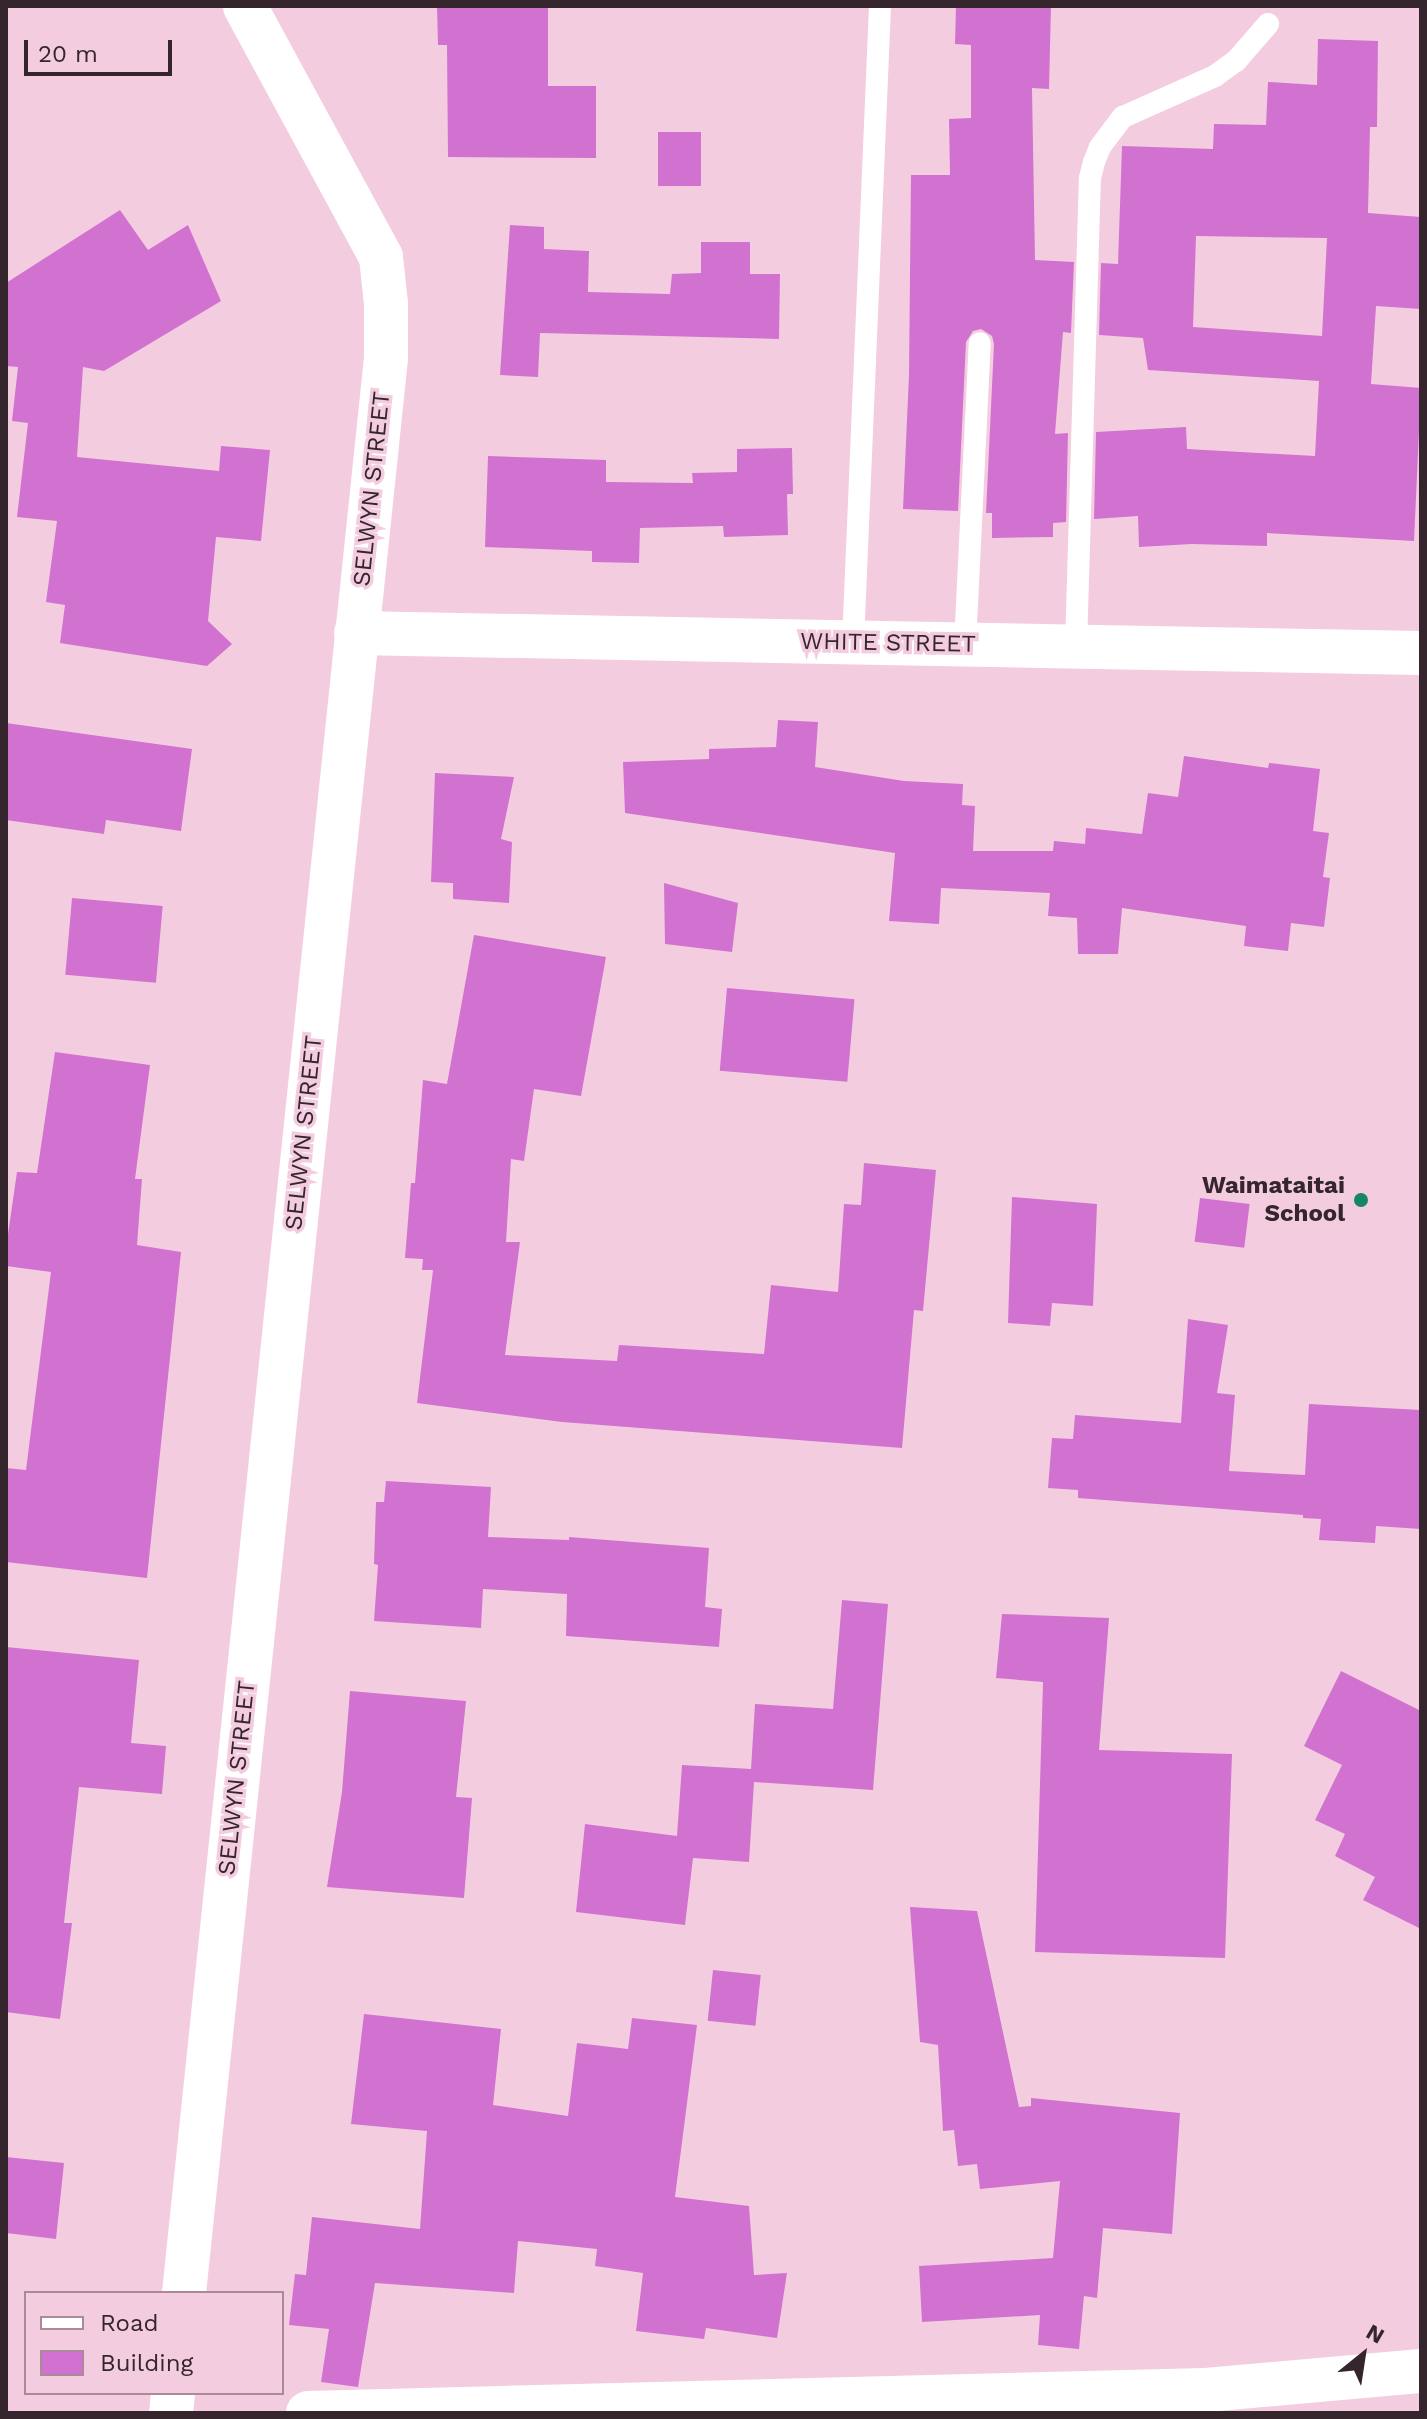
<!DOCTYPE html>
<html>
<head>
<meta charset="utf-8">
<style>
  body { margin:0 }
  #map { position:relative; width:1427px; height:2419px; overflow:hidden; background:#f4cce0; font-family:"Work Sans",sans-serif }
  div>[style] { position:absolute }
  .building>* { inset:0; background:#d172d1; transform-origin:0 0 }
  .lane>* { height:22px; margin:-11px; padding:0 11px; transform-origin:11px; border-radius:11px; background:#fff }
  .street>* { height:44px; margin:-22px; padding:0 22px; transform-origin:22px; border-radius:22px; background:#fff }
  .secondary>* { height:44px; margin:-22px; padding:0 22px; transform-origin:22px; border-radius:22px; background:#fff }
  .dots>* { width:22px; height:22px; translate:-50% -50%; box-sizing:border-box; border:4px solid #f4cce0; border-radius:50% }
  span { translate:-50% -50%; white-space:nowrap; text-align:center; line-height:1.15; -webkit-text-stroke:7px #f4cce0; paint-order:stroke }
  .street-label { font-size:24px; color:#35262d }
  .poi-label { font-size:24px; color:#35262d; font-weight:700 }
  .right { translate:-100% -50%; text-align:right }
  .frame { position:absolute; inset:0; border:8px solid #35262d; pointer-events:none }
  .legend { position:absolute; left:24px; top:2291px; width:260px; height:104px; box-sizing:border-box; background:#f4cce0; border:2px solid #a88a98; margin:0; padding:10px 14px; list-style:none; font-size:24px; color:#35262d }
  .legend li { display:flex; align-items:center; gap:16px; height:40px }
  .legend b { width:40px; border:2px solid #a88a98 }
  .north { position:absolute; left:1323px; top:2315px; width:80px; height:80px; -webkit-text-stroke:6px #f4cce0; paint-order:stroke; rotate:30deg; font-size:22px; font-weight:700; line-height:32px; text-align:center; color:#35262d }
  .north::after { content:''; display:block; margin:auto; width:28px; height:36px; background:#35262d; clip-path:polygon(50% 0,100% 100%,50% 72%,0 100%) }
  .scale { position:absolute; left:24px; top:40px; width:148px; height:36px; box-sizing:border-box; border:4px solid #35262d; border-top:0; padding-left:10px; font-size:24px; line-height:28px; white-space:nowrap; color:#35262d; -webkit-text-stroke:6px #f4cce0; paint-order:stroke }
</style>
</head>
<body>
<div id="map">
  <div class="building">
    <div style="clip-path:polygon(437px 6px,548px 6px,548px 86px,596px 86px,596px 158px,448px 157px,447px 45px,438px 45px)"></div>
    <div style="clip-path:polygon(956px 6px,1051px 6px,1049px 89px,1032px 88px,1035px 260px,1074px 262px,1071px 333px,1063px 332px,1055px 434px,1068px 433px,1066px 522px,1053px 523px,1053px 537px,992px 538px,992px 513px,986px 513px,994px 344px,992px 336px,981px 329px,973px 331px,966px 342px,958px 511px,903px 509px,909px 375px,911px 175px,950px 175px,949px 119px,971px 118px,971px 45px,955px 44px)"></div>
    <div style="clip-path:polygon(evenodd,1318px 39px,1378px 41px,1377px 127px,1370px 127px,1368px 213px,1421px 217px,1421px 309px,1376px 306px,1371px 384px,1421px 388px,1414px 541px,1267px 533px,1267px 546px,1192px 544px,1139px 547px,1138px 516px,1094px 519px,1096px 432px,1186px 427px,1187px 449px,1315px 456px,1319px 381px,1148px 370px,1143px 338px,1099px 335px,1101px 263px,1118px 264px,1122px 146px,1213px 149px,1214px 124px,1266px 125px,1268px 82px,1317px 85px,1318px 39px,1196px 236px,1327px 238px,1322px 336px,1193px 327px,1196px 236px)"></div>
    <div style="left:701px;top:132px;width:54px;height:43px;rotate:90deg"></div>
    <div style="clip-path:polygon(120px 210px,148px 250px,188px 225px,221px 301px,104px 371px,83px 367px,77px 457px,219px 471px,221px 446px,270px 450px,261px 541px,216px 537px,208px 621px,232px 644px,207px 666px,60px 643px,65px 605px,46px 602px,57px 521px,17px 517px,28px 423px,12px 421px,18px 367px,6px 366px,6px 283px)"></div>
    <div style="clip-path:polygon(510px 225px,544px 227px,544px 249px,589px 251px,588px 292px,670px 294px,672px 274px,701px 273px,701px 242px,750px 242px,750px 274px,780px 274px,779px 339px,540px 333px,538px 377px,500px 375px)"></div>
    <div style="clip-path:polygon(792px 448px,793px 494px,787px 494px,788px 535px,724px 537px,723px 526px,640px 528px,639px 563px,592px 562px,592px 551px,485px 547px,488px 456px,606px 460px,606px 482px,693px 483px,692px 473px,737px 472px,737px 449px)"></div>
    <div style="clip-path:polygon(778px 720px,818px 722px,815px 767px,904px 781px,963px 784px,962px 805px,975px 806px,973px 851px,1053px 851px,1054px 841px,1085px 844px,1086px 828px,1142px 834px,1148px 793px,1178px 797px,1184px 756px,1268px 768px,1269px 763px,1320px 769px,1313px 831px,1329px 833px,1323px 877px,1330px 878px,1324px 927px,1291px 923px,1288px 951px,1244px 946px,1246px 926px,1122px 908px,1118px 954px,1078px 954px,1077px 918px,1048px 916px,1050px 893px,941px 888px,939px 924px,889px 921px,895px 853px,625px 813px,623px 762px,709px 759px,709px 749px,776px 747px)"></div>
    <div style="clip-path:polygon(6px 723px,192px 749px,181px 831px,106px 820px,104px 834px,6px 820px)"></div>
    <div style="clip-path:polygon(435px 773px,514px 777px,501px 839px,512px 842px,509px 903px,453px 899px,453px 883px,431px 882px)"></div>
    <div style="clip-path:polygon(664px 883px,738px 903px,732px 952px,665px 944px)"></div>
    <div style="left:72px;top:898px;width:91px;height:77px;rotate:5deg"></div>
    <div style="clip-path:polygon(474px 935px,606px 957px,581px 1096px,534px 1089px,524px 1161px,511px 1159px,506px 1242px,520px 1242px,505px 1355px,617px 1361px,619px 1345px,764px 1354px,771px 1285px,838px 1292px,844px 1204px,861px 1205px,864px 1163px,936px 1170px,923px 1311px,914px 1310px,902px 1448px,562px 1422px,417px 1403px,433px 1270px,422px 1270px,423px 1259px,405px 1258px,411px 1183px,415px 1183px,423px 1080px,447px 1084px)"></div>
    <div style="left:727px;top:988px;width:128px;height:83px;rotate:5deg"></div>
    <div style="clip-path:polygon(55px 1052px,150px 1065px,135px 1179px,142px 1179px,137px 1245px,181px 1252px,147px 1578px,6px 1562px,6px 1468px,26px 1470px,51px 1272px,6px 1266px,6px 1248px,17px 1172px,37px 1173px)"></div>
    <div style="clip-path:polygon(1012px 1197px,1097px 1204px,1093px 1306px,1052px 1303px,1050px 1326px,1008px 1323px)"></div>
    <div style="left:1200px;top:1198px;width:50px;height:44px;rotate:7deg"></div>
    <div style="clip-path:polygon(1188px 1319px,1228px 1325px,1217px 1393px,1235px 1395px,1229px 1471px,1305px 1475px,1309px 1404px,1421px 1410px,1421px 1529px,1376px 1526px,1375px 1543px,1319px 1540px,1321px 1519px,1303px 1518px,1303px 1515px,1078px 1498px,1078px 1490px,1048px 1488px,1052px 1438px,1073px 1439px,1075px 1415px,1181px 1423px)"></div>
    <div style="clip-path:polygon(386px 1481px,491px 1487px,488px 1537px,569px 1540px,569px 1537px,709px 1548px,705px 1607px,722px 1609px,719px 1647px,566px 1636px,567px 1594px,483px 1589px,481px 1628px,374px 1621px,378px 1565px,374px 1564px,376px 1502px,384px 1502px)"></div>
    <div style="clip-path:polygon(842px 1600px,888px 1604px,873px 1790px,754px 1782px,749px 1862px,693px 1858px,685px 1925px,576px 1912px,585px 1824px,677px 1836px,682px 1765px,751px 1769px,755px 1704px,833px 1709px)"></div>
    <div style="clip-path:polygon(1002px 1614px,1109px 1618px,1099px 1750px,1232px 1754px,1225px 1958px,1035px 1952px,1043px 1682px,996px 1678px)"></div>
    <div style="clip-path:polygon(6px 1647px,139px 1660px,131px 1743px,166px 1746px,162px 1794px,79px 1787px,64px 1923px,72px 1923px,60px 2019px,6px 2012px)"></div>
    <div style="clip-path:polygon(1341px 1671px,1421px 1711px,1421px 1929px,1363px 1900px,1375px 1877px,1335px 1856px,1345px 1834px,1315px 1820px,1342px 1765px,1304px 1746px)"></div>
    <div style="clip-path:polygon(350px 1691px,466px 1701px,456px 1797px,472px 1798px,464px 1898px,327px 1887px,342px 1792px)"></div>
    <div style="clip-path:polygon(910px 1907px,977px 1911px,1019px 2107px,1031px 2106px,1031px 2098px,1180px 2113px,1172px 2234px,1103px 2228px,1097px 2298px,1084px 2296px,1079px 2349px,1038px 2345px,1040px 2315px,922px 2322px,919px 2266px,1053px 2258px,1060px 2181px,980px 2189px,977px 2164px,958px 2166px,954px 2130px,943px 2131px,938px 2045px,920px 2042px)"></div>
    <div style="left:713px;top:1970px;width:48px;height:51px;rotate:6deg"></div>
    <div style="clip-path:polygon(364px 2014px,501px 2029px,493px 2105px,568px 2116px,577px 2043px,628px 2049px,632px 2018px,697px 2025px,675px 2197px,749px 2206px,754px 2275px,787px 2273px,777px 2338px,706px 2328px,704px 2339px,636px 2331px,643px 2273px,595px 2266px,597px 2249px,518px 2241px,514px 2293px,375px 2283px,358px 2387px,321px 2382px,329px 2329px,289px 2325px,295px 2274px,306px 2275px,312px 2217px,420px 2229px,427px 2131px,351px 2124px)"></div>
    <div style="clip-path:polygon(6px 2157px,64px 2163px,56px 2239px,6px 2233px)"></div>
  </div>
  <div class="lane">
    <div style="left:853px;top:643px;width:638px;rotate:-87.57deg"></div>
    <div style="left:965px;top:645px;width:302px;rotate:-87.2deg"></div>
    <div style="left:1076px;top:647px;width:469px;rotate:-88.3deg"></div>
    <div style="left:1090px;top:178px;width:16px;rotate:-76deg"></div>
    <div style="left:1094px;top:162px;width:16px;rotate:-68deg"></div>
    <div style="left:1100px;top:147px;width:38px;rotate:-53deg"></div>
    <div style="left:1123px;top:117px;width:101px;rotate:-24deg"></div>
    <div style="left:1215px;top:76px;width:26px;rotate:-36deg"></div>
    <div style="left:1236px;top:61px;width:49px;rotate:-49.1deg"></div>
  </div>
  <div class="street">
    <div style="left:356px;top:633px;width:1065px;rotate:1.08deg"></div>
    <div style="left:308px;top:2413px;width:898px;rotate:-1.47deg"></div>
    <div style="left:1206px;top:2390px;width:216px;rotate:-5.1deg"></div>
  </div>
  <div class="secondary">
    <div style="left:184px;top:2293px;width:1947px;rotate:-84.04deg"></div>
    <div style="left:386px;top:357px;width:53px;rotate:-90deg"></div>
    <div style="left:386px;top:304px;width:47px;rotate:-96.1deg"></div>
    <div style="left:381px;top:257px;width:285px;rotate:-118.5deg"></div>
    <div style="left:171px;top:2413px;width:20px;rotate:-84deg"></div>
  </div>
  <div class="dots">
    <div style="left:1361px;top:1200px;background:#158665"></div>
  </div>
  <div class="street-label">
    <span style="left:372px;top:489px;rotate:-84deg">SELWYN STREET</span>
    <span style="left:888px;top:643px;rotate:1deg">WHITE STREET</span>
    <span style="left:304px;top:1133px;rotate:-84deg">SELWYN STREET</span>
    <span style="left:237px;top:1778px;rotate:-84deg">SELWYN STREET</span>
  </div>
  <div class="poi-label">
    <span class="right" style="left:1345px;top:1200px">Waimataitai<br>School</span>
  </div>
  <div class="frame"></div>
  <ul class="legend">
  <li><b style="height:10px;background:#fff"></b>Road</li>
  <li><b style="height:22px;background:#d172d1"></b>Building</li>
  </ul>
  <div class="north">N</div>
  <div class="scale">20 m</div>
</div>
</body>
</html>
